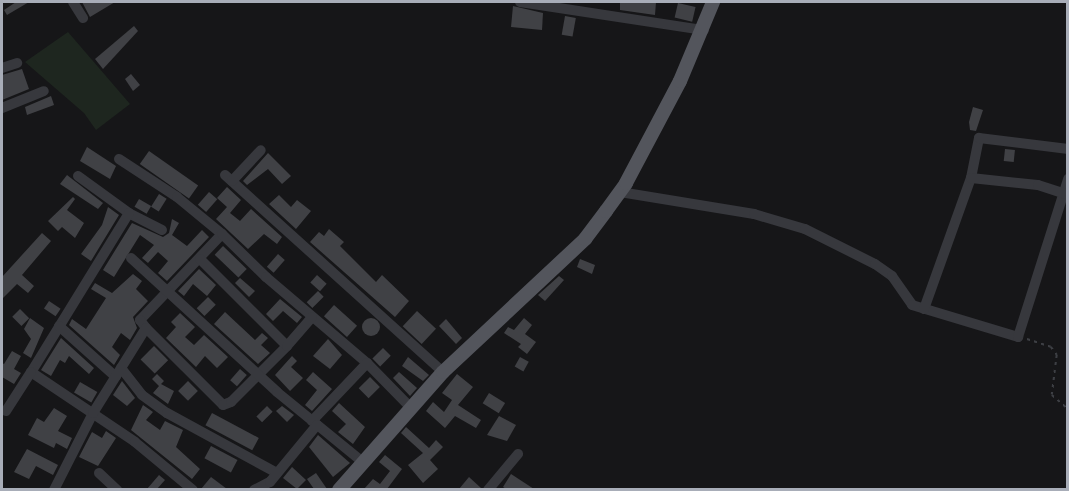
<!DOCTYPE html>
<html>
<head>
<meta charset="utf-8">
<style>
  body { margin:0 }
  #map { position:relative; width:1069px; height:491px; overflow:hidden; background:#161618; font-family:Mulish,sans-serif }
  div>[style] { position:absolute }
  .green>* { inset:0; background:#1e261f }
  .building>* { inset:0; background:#404145; transform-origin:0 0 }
  .round { border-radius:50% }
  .path>* { height:1.5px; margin-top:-0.75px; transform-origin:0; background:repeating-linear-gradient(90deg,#3d3f44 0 3px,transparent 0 7.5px) }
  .minor>* { height:10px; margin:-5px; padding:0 5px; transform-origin:5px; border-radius:5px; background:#37383d }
  .major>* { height:14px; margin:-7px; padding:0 7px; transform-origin:7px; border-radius:7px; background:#53555c }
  span { translate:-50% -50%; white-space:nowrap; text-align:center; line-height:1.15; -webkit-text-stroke:6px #111113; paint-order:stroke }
  .frame { position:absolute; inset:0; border:3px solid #a8adb8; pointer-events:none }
</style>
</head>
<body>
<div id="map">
  <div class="green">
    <div style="clip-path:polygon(68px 32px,130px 104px,96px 130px,84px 113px,25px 62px)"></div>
  </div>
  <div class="building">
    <div style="clip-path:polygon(16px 2px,29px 2px,7px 15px,4px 10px)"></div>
    <div style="clip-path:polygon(82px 2px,115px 2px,90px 17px)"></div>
    <div style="clip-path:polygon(620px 2px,656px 2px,655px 15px,620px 10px)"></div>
    <div style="left:678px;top:3px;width:18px;height:15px;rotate:13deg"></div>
    <div style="clip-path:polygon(513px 6px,543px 13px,542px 30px,511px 27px)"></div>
    <div style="left:565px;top:16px;width:11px;height:19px;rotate:10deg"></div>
    <div style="clip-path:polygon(134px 26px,138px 31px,103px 69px,95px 59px)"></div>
    <div style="clip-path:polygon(22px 69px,29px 89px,2px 100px,2px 75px)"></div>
    <div style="clip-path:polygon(131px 74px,140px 85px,133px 91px,125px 79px)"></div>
    <div style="clip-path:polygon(51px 96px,54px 105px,27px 115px,25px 107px)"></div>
    <div style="clip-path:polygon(973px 107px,983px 110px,976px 131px,970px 130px,969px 122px)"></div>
    <div style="clip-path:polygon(87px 147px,116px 166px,110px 179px,80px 161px)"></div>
    <div style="left:1005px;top:149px;width:10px;height:12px;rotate:6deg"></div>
    <div style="left:149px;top:151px;width:60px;height:16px;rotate:35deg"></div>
    <div style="clip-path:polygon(268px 153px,291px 176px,282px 184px,268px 169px,247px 185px,243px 181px)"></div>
    <div style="clip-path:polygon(67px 175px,103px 203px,98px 209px,60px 184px)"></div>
    <div style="clip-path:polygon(227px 187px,241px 200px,230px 213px,240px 221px,251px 209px,282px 237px,277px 244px,264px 234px,248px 249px,216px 219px,227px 207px,217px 198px)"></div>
    <div style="left:209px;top:192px;width:11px;height:17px;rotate:41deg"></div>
    <div style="left:159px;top:194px;width:9px;height:15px;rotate:32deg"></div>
    <div style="clip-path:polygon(279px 195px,291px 207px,297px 200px,311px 211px,296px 229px,269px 204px)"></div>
    <div style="clip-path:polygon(73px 197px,75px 199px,67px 210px,84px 223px,75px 238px,62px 227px,58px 231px,48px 221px)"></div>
    <div style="left:139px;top:199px;width:14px;height:9px;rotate:30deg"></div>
    <div style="clip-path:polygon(108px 207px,119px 215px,91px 261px,81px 254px,102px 225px)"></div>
    <div style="clip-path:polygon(172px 219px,179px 223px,172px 235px,187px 246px,202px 230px,209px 237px,167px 281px,158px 273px,168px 261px,158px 252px,148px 263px,142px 258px,154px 245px,140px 235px,114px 277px,103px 270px,132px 223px,163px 237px,169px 233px)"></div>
    <div style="clip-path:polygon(329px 229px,344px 242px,340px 246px,376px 282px,382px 275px,409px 301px,395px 317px,310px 242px,319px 232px,324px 236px)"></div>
    <div style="clip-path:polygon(42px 233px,51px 241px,22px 275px,34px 286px,28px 293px,17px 284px,2px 299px,2px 277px)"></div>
    <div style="left:223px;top:246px;width:33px;height:12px;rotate:44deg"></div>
    <div style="left:278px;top:254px;width:9px;height:17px;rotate:41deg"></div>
    <div style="clip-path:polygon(580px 259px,595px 265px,592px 274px,577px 267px)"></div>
    <div style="clip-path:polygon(199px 269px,216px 285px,207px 296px,193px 284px,184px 296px,178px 291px)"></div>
    <div style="clip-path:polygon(133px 274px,142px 281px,136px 289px,148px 301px,133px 317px,137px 328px,130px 340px,121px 333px,112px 347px,120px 355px,114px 365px,69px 325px,72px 319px,86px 329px,106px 298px,91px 289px,95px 283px,112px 293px)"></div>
    <div style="left:317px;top:275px;width:13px;height:10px;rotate:42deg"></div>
    <div style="clip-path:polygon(559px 276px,564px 280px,545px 301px,538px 295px)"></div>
    <div style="clip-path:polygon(240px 278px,255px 291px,249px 297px,235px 283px)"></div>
    <div style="left:318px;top:291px;width:8px;height:16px;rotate:45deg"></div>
    <div style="left:208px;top:297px;width:11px;height:16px;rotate:45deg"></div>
    <div style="clip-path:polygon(280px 299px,302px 317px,297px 323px,283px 311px,273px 321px,266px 314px)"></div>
    <div style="left:49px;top:301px;width:14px;height:9px;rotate:34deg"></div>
    <div style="left:334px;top:305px;width:31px;height:15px;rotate:42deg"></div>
    <div style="left:20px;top:309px;width:13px;height:11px;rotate:45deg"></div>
    <div style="left:417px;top:311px;width:26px;height:21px;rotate:43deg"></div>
    <div style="clip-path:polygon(225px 312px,255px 340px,262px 333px,268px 338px,261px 345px,270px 353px,258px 364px,214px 324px)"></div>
    <div style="clip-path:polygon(180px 313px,195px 327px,185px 337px,194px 345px,204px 335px,228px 357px,217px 368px,205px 356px,196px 367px,166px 338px,176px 327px,171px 322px)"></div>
    <div class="round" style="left:362px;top:318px;width:18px;height:18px"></div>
    <div style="clip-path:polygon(30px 318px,44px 328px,31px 358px,23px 353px,31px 339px,24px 329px)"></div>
    <div style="clip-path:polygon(524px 318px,532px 325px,525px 334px,536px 342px,527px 354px,518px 347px,521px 344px,504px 333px,508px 327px,514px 330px)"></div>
    <div style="clip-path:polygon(446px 319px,462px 338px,456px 344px,439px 326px)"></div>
    <div style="clip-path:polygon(61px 338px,94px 368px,89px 374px,69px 356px,65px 363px,60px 360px,51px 376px,41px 370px)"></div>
    <div style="clip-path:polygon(328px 339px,342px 355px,330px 369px,313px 356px)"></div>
    <div style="left:154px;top:346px;width:20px;height:19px;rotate:45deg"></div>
    <div style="left:383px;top:348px;width:11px;height:15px;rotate:45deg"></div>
    <div style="clip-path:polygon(12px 351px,21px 356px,14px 369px,21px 373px,14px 384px,2px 377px,2px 363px,4px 364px)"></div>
    <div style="clip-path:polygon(292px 356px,297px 361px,291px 367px,303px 378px,290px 391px,275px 375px)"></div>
    <div style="clip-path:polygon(408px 357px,429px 375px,423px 381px,402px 366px)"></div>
    <div style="left:520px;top:357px;width:10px;height:11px;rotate:29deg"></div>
    <div style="left:240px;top:369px;width:9px;height:15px;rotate:41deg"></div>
    <div style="clip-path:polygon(313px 372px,332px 389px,312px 411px,305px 405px,317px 390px,306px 380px)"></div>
    <div style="clip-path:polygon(399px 372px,417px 388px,410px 396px,393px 378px)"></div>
    <div style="clip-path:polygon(157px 374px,164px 381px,161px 384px,174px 391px,168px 404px,153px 393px,159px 386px,152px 379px)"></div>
    <div style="clip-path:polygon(457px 374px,473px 387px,458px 405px,481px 420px,476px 428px,455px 416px,445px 428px,426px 411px,433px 402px,444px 412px,452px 400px,442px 393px)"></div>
    <div style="left:370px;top:377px;width:14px;height:16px;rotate:45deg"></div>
    <div style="clip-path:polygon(122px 381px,135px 398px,127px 406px,113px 395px)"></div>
    <div style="left:188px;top:381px;width:14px;height:14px;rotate:45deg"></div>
    <div style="left:80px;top:382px;width:20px;height:12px;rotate:30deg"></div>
    <div style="left:489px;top:393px;width:19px;height:12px;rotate:32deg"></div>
    <div style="clip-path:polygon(339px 403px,365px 427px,353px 444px,338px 432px,346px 424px,332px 411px)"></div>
    <div style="clip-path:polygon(143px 405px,153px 412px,146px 420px,160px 430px,165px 421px,183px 430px,176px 447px,200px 469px,192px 479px,131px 430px)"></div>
    <div style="left:267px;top:406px;width:8px;height:15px;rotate:45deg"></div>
    <div style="clip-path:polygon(282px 406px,294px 415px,287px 422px,276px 411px)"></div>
    <div style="clip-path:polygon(54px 408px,67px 416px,58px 431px,72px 438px,67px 449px,56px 443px,54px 448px,28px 435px,37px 418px,44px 422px)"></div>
    <div style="left:212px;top:413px;width:53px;height:14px;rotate:28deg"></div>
    <div style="clip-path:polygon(499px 416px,516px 425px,507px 441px,487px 435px)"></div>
    <div style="clip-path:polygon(406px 427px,429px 448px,436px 440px,443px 447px,430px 460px,438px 469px,423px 483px,408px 465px,423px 453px,401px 433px)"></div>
    <div style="clip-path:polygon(106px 431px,116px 438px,98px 466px,79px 457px,92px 432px,102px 438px)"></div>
    <div style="clip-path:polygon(318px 435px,350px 463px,333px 477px,309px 447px)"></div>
    <div style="left:211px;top:446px;width:30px;height:14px;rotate:28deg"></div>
    <div style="clip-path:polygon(27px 449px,58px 465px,53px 475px,36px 466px,29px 479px,14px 472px)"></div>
    <div style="clip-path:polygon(385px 455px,402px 469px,387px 489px,364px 489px,373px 479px,380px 484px,390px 471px,379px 462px)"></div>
    <div style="clip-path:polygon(292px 467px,306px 480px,297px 489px,283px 478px)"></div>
    <div style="clip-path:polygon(316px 473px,327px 489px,314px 489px,307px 479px)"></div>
    <div style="clip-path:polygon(511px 474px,534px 489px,506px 489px,503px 487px)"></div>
    <div style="clip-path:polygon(159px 475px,165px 480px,157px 489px,147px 489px)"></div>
    <div style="clip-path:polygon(211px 477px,227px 489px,201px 489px)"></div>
    <div style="clip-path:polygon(469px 477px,481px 488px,481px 489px,459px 489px)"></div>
  </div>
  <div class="path">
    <div style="left:1027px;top:339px;width:25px;rotate:18deg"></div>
    <div style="left:1051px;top:347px;width:10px;rotate:53deg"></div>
    <div style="left:1057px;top:355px;width:40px;rotate:97.1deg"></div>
    <div style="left:1052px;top:395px;width:21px;rotate:41deg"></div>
  </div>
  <div class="minor">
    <div style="left:73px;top:2px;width:19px;rotate:58deg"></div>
    <div style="left:520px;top:2px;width:186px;rotate:8.7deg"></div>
    <div style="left:2px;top:68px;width:16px;rotate:-18deg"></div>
    <div style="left:2px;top:108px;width:45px;rotate:-22deg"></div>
    <div style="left:119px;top:159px;width:69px;rotate:33.2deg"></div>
    <div style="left:177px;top:197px;width:58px;rotate:39.4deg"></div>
    <div style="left:222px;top:234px;width:119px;rotate:133.6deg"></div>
    <div style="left:140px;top:320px;width:10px;rotate:53deg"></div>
    <div style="left:146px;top:328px;width:109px;rotate:45deg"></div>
    <div style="left:223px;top:405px;width:9px;rotate:-21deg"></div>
    <div style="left:231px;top:402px;width:79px;rotate:-45deg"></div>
    <div style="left:225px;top:175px;width:294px;rotate:42.1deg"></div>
    <div style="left:78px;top:176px;width:63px;rotate:36deg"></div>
    <div style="left:971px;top:178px;width:41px;rotate:-78.7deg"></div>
    <div style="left:979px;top:138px;width:90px;rotate:7deg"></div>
    <div style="left:232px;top:181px;width:42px;rotate:-46.9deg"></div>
    <div style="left:620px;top:192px;width:136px;rotate:9.3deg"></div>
    <div style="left:754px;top:214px;width:53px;rotate:16.4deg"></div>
    <div style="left:805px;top:229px;width:78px;rotate:26.6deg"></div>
    <div style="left:875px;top:264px;width:21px;rotate:35deg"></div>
    <div style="left:892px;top:276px;width:35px;rotate:55deg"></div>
    <div style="left:912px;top:305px;width:111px;rotate:16.8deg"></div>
    <div style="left:1018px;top:337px;width:166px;rotate:-72.4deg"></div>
    <div style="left:162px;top:230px;width:37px;rotate:-153deg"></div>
    <div style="left:129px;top:213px;width:187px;rotate:121.6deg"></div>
    <div style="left:31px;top:372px;width:125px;rotate:33.9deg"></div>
    <div style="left:135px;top:442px;width:75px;rotate:39.6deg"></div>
    <div style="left:222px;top:234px;width:62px;rotate:44.3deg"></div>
    <div style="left:266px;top:277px;width:133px;rotate:40.4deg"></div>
    <div style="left:367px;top:363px;width:63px;rotate:45.6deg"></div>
    <div style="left:131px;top:258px;width:198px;rotate:42.5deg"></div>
    <div style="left:277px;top:392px;width:112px;rotate:39.2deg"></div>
    <div style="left:200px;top:259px;width:123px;rotate:45deg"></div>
    <div style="left:287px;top:346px;width:38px;rotate:-49deg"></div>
    <div style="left:924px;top:309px;width:139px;rotate:-70.3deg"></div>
    <div style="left:971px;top:178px;width:67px;rotate:6deg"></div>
    <div style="left:1038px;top:185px;width:32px;rotate:18deg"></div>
    <div style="left:59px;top:326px;width:76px;rotate:41.8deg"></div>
    <div style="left:121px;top:368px;width:34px;rotate:52deg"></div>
    <div style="left:142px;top:395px;width:31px;rotate:36deg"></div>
    <div style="left:167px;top:413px;width:125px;rotate:28.6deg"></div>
    <div style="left:6px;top:411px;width:46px;rotate:-57.3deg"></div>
    <div style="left:312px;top:421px;width:80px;rotate:-46.5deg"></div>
    <div style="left:99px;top:473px;width:25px;rotate:43deg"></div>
    <div style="left:54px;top:490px;width:86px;rotate:-63.1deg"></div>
    <div style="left:93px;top:413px;width:100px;rotate:-58.1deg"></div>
    <div style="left:254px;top:490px;width:18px;rotate:-27deg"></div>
    <div style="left:270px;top:482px;width:74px;rotate:-50.5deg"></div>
    <div style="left:488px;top:490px;width:47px;rotate:-50.2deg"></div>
  </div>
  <div class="major">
    <div style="left:339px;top:490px;width:157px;rotate:-48.6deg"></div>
    <div style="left:443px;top:372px;width:195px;rotate:-43.1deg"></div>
    <div style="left:585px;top:239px;width:35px;rotate:-53deg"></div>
    <div style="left:606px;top:211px;width:34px;rotate:-54deg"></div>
    <div style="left:626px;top:183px;width:115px;rotate:-62.1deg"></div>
    <div style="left:680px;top:81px;width:86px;rotate:-67.3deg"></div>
  </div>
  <div class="frame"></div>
</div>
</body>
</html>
